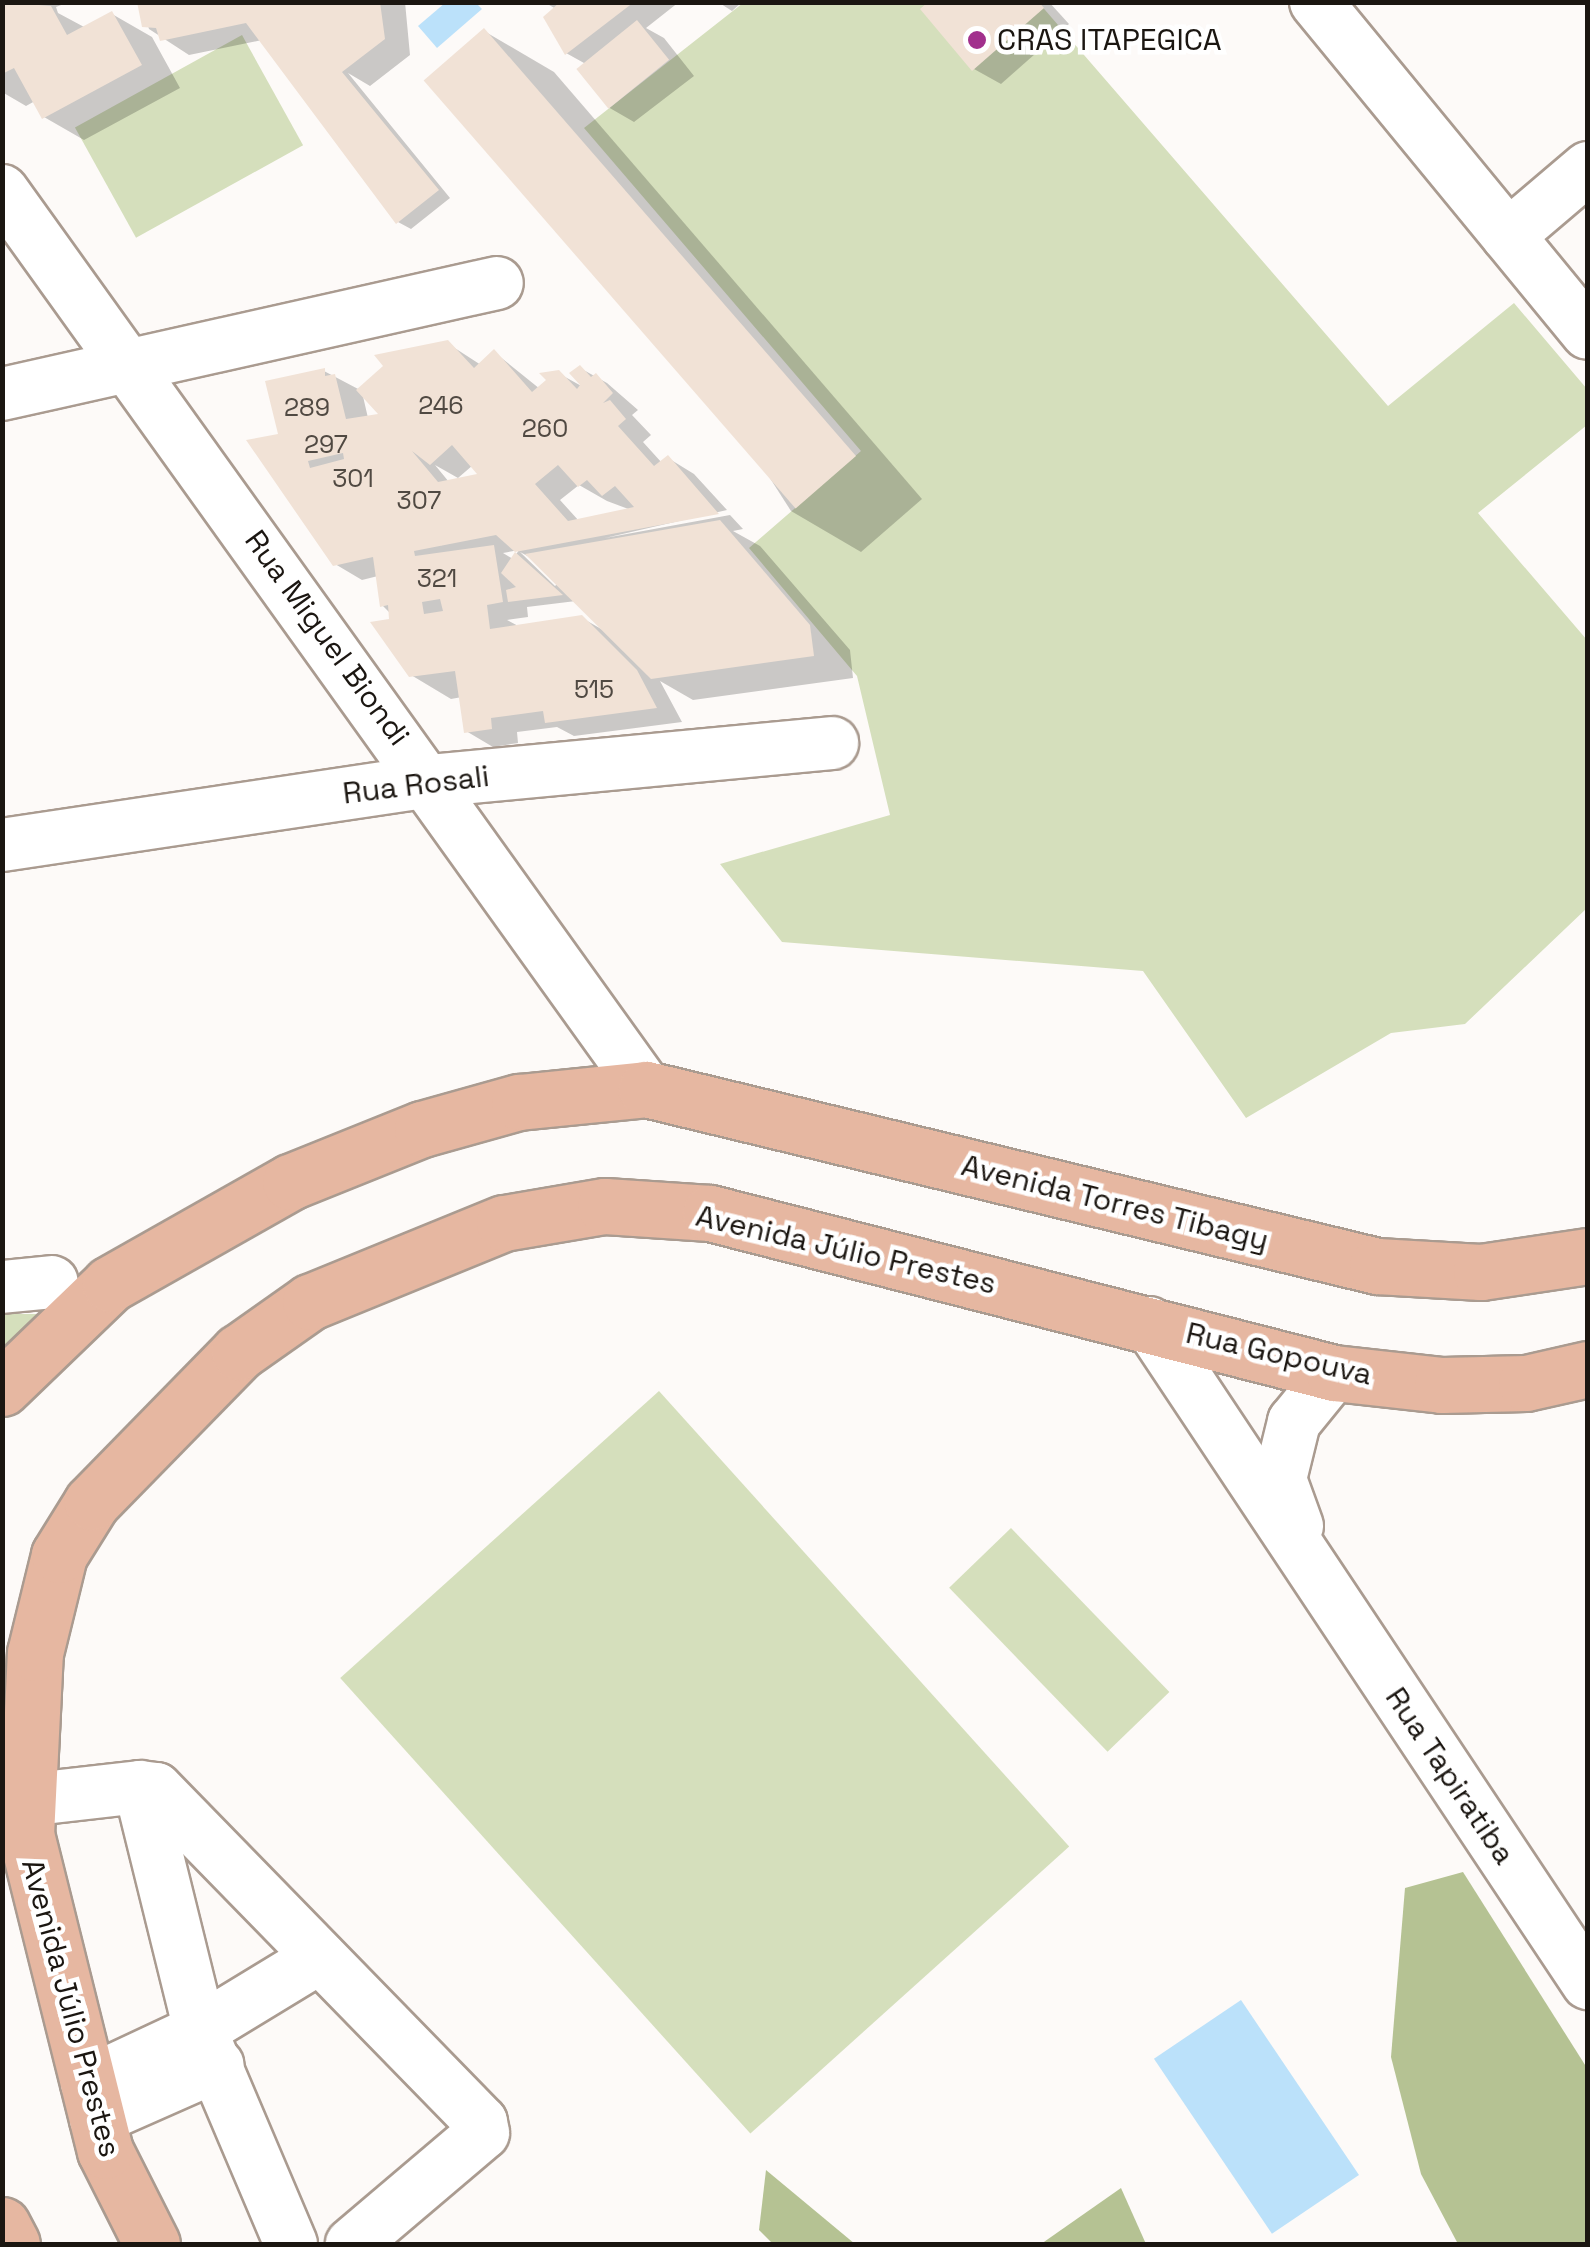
<!DOCTYPE html>
<html>
<head>
<meta charset="utf-8">
<style>
  body { margin:0 }
  #map { position:relative; width:1590px; height:2247px; overflow:hidden; background:#fdfaf8; font-family:"Space Grotesk",sans-serif }
  div>[style] { position:absolute }
  .green>* { inset:0; background:#d5dfbc; transform-origin:0 0 }
  .forest>* { inset:0; background:#b5c293 }
  .water>* { inset:0; background:#bbe1fa; transform-origin:0 0 }
  .shadow>* { inset:0; background:#0003 }
  .building>* { inset:0; background:#f1e2d6; transform-origin:0 0 }
  .roads { filter:drop-shadow(2px 0 #aa9b90) drop-shadow(-2px 0 #aa9b90) drop-shadow(0 2px #aa9b90) drop-shadow(0 -2px #aa9b90) }
  .minor>* { height:52px; margin:-26px; padding:0 26px; transform-origin:26px; border-radius:26px; background:#fff }
  .major>* { height:55px; margin:-27.5px; padding:0 27.5px; transform-origin:27.5px; border-radius:27.5px; background:#e6b7a1 }
  .dots>* { width:28px; height:28px; translate:-50% -50%; box-sizing:border-box; border:5px solid #fff; border-radius:50% }
  span { translate:-50% -50%; white-space:nowrap; text-align:center; line-height:1.15; -webkit-text-stroke:9px #fff; paint-order:stroke }
  .number-label { font-size:25px; color:#504942 }
  .number-label span { -webkit-text-stroke-width:0 }
  .poi-label { font-size:30px; color:#1b1611 }
  .left { translate:0 -50%; text-align:left }
  .street-label { font-size:30px; color:#1b1611 }
  .frame { position:absolute; inset:0; border:5px solid #1b1611; pointer-events:none }
</style>
</head>
<body>
<div id="map">
  <div class="green">
    <div style="clip-path:polygon(743px 3px,1039px 3px,1388px 406px,1514px 303px,1587px 389px,1587px 425px,1478px 513px,1587px 640px,1587px 908px,1465px 1024px,1391px 1033px,1246px 1118px,1143px 971px,782px 942px,720px 864px,890px 815px,857px 676px,749px 548px,861px 451px,584px 128px)"></div>
    <div style="left:242px;top:35px;width:126px;height:191px;rotate:61deg"></div>
    <div style="clip-path:polygon(3px 1314px,66px 1314px,3px 1368px)"></div>
    <div style="left:659px;top:1391px;width:613px;height:429px;rotate:48deg"></div>
    <div style="left:1011px;top:1528px;width:228px;height:86px;rotate:46deg"></div>
  </div>
  <div class="forest">
    <div style="clip-path:polygon(1463px 1872px,1587px 2068px,1587px 2244px,1458px 2244px,1421px 2174px,1391px 2057px,1405px 1888px)"></div>
    <div style="clip-path:polygon(766px 2170px,855px 2244px,773px 2244px,759px 2230px)"></div>
    <div style="clip-path:polygon(1121px 2188px,1146px 2244px,1041px 2244px)"></div>
  </div>
  <div class="water">
    <div style="clip-path:polygon(445px 3px,476px 3px,482px 9px,437px 48px,418px 26px)"></div>
    <div style="left:1241px;top:2000px;width:211px;height:105px;rotate:56deg"></div>
  </div>
  <div class="shadow">
    <div style="clip-path:polygon(2px 2px,69px 2px,56px 7px,58px 13px,86px 28px,112px 14px,152px 37px,180px 88px,84px 140px,44px 117px,35px 101px,26px 106px,2px 92px)"></div>
    <div style="clip-path:polygon(140px 2px,405px 2px,410px 55px,370px 86px,348px 73px,450px 198px,411px 229px,398px 222px,262px 40px,189px 55px,149px 29px)"></div>
    <div style="clip-path:polygon(544px 2px,679px 2px,646px 28px,664px 38px,694px 76px,634px 122px,608px 107px,584px 63px,566px 53px,556px 9px)"></div>
    <div style="clip-path:polygon(718px 2px,742px 2px,732px 11px)"></div>
    <div style="clip-path:polygon(932px 2px,1049px 2px,1069px 24px,1001px 84px,974px 69px)"></div>
    <div style="clip-path:polygon(484px 31px,554px 72px,922px 499px,861px 552px,791px 511px)"></div>
    <div style="clip-path:polygon(evenodd,447px 343px,481px 365px,494px 352px,540px 389px,558px 373px,585px 388px,580px 368px,607px 383px,638px 410px,632px 415px,651px 435px,643px 442px,662px 463px,668px 458px,694px 474px,727px 510px,605px 538px,730px 515px,743px 529px,733px 531px,760px 546px,850px 650px,853px 678px,693px 700px,660px 681px,682px 722px,574px 736px,557px 727px,517px 732px,518px 743px,493px 747px,466px 731px,462px 697px,451px 699px,411px 675px,397px 620px,382px 605px,378px 576px,362px 580px,335px 564px,281px 436px,324px 371px,360px 390px,447px 343px,362px 392px,383px 415px,368px 418px,362px 392px,447px 343px,435px 465px,458px 478px,473px 465px,482px 475px,449px 482px,435px 465px,447px 343px,579px 485px,607px 501px,631px 510px,579px 521px,560px 500px,579px 485px,447px 343px,519px 550px,513px 559px,503px 553px,519px 550px,447px 343px,520px 552px,535px 560px,558px 583px,555px 586px,520px 552px,447px 343px,576px 601px,603px 630px,582px 618px,520px 627px,507px 620px,528px 617px,527px 607px,576px 601px)"></div>
  </div>
  <div class="building">
    <div style="clip-path:polygon(2px 2px,51px 6px,67px 35px,112px 11px,142px 65px,42px 119px,14px 68px,2px 74px)"></div>
    <div style="clip-path:polygon(137px 2px,380px 2px,385px 39px,342px 72px,439px 190px,396px 224px,246px 23px,160px 41px,156px 28px,142px 27px)"></div>
    <div style="clip-path:polygon(560px 2px,634px 2px,565px 55px,543px 17px)"></div>
    <div style="clip-path:polygon(928px 2px,1039px 2px,1044px 8px,972px 71px,920px 9px)"></div>
    <div style="left:637px;top:20px;width:51px;height:78px;rotate:51deg"></div>
    <div style="left:484px;top:28px;width:567px;height:80px;rotate:49deg"></div>
    <div style="clip-path:polygon(evenodd,448px 340px,474px 368px,494px 349px,532px 392px,546px 380px,539px 373px,559px 370px,577px 389px,580px 385px,569px 373px,580px 365px,591px 377px,596px 373px,613px 393px,603px 403px,610px 400px,626px 419px,618px 426px,654px 466px,668px 455px,719px 514px,515px 552px,496px 535px,414px 551px,415px 556px,494px 545px,503px 602px,487px 605px,490px 629px,582px 615px,637px 670px,657px 708px,545px 723px,543px 711px,491px 718px,492px 729px,464px 733px,455px 671px,409px 677px,370px 622px,389px 619px,388px 605px,380px 607px,373px 557px,333px 566px,246px 440px,278px 434px,265px 381px,325px 368px,325px 376px,335px 374px,346px 419px,378px 414px,356px 390px,383px 366px,374px 355px,448px 340px,452px 445px,477px 474px,438px 482px,412px 451px,430px 465px,452px 445px,448px 340px,343px 453px,344px 459px,310px 468px,308px 461px,343px 453px,448px 340px,558px 465px,578px 487px,587px 480px,602px 496px,615px 486px,634px 507px,568px 521px,535px 484px,558px 465px,448px 340px,440px 599px,443px 611px,424px 614px,422px 602px,440px 599px)"></div>
    <div style="clip-path:polygon(720px 520px,810px 625px,814px 656px,651px 679px,525px 554px)"></div>
    <div style="clip-path:polygon(515px 552px,563px 595px,508px 602px,506px 590px,516px 587px,501px 573px)"></div>
  </div>
  <div class="roads">
    <div class="minor">
      <div style="left:1316px;top:2px;width:428px;rotate:50.6deg"></div>
      <div style="left:2px;top:191px;width:1105px;rotate:54.35deg"></div>
      <div style="left:1508px;top:236px;width:105px;rotate:-40.4deg"></div>
      <div style="left:2px;top:394px;width:507px;rotate:-12.64deg"></div>
      <div style="left:2px;top:845px;width:433px;rotate:-8.5deg"></div>
      <div style="left:430px;top:781px;width:404px;rotate:-5.4deg"></div>
      <div style="left:2px;top:1287px;width:50px;rotate:-5.7deg"></div>
      <div style="left:1149px;top:1323px;width:793px;rotate:56.37deg"></div>
      <div style="left:1297px;top:1526px;width:50px;rotate:-109.9deg"></div>
      <div style="left:1280px;top:1479px;width:59px;rotate:-76.2deg"></div>
      <div style="left:1294px;top:1422px;width:63px;rotate:-50.8deg"></div>
      <div style="left:26px;top:1800px;width:115px;rotate:-6.5deg"></div>
      <div style="left:87px;top:2083px;width:125px;rotate:-25.1deg"></div>
      <div style="left:200px;top:2030px;width:140px;rotate:-31.3deg"></div>
      <div style="left:96px;top:2119px;width:133px;rotate:-23.9deg"></div>
      <div style="left:291px;top:2244px;width:233px;rotate:-113deg"></div>
      <div style="left:200px;top:2030px;width:250px;rotate:-103.9deg"></div>
      <div style="left:140px;top:1787px;width:16px;rotate:7deg"></div>
      <div style="left:156px;top:1789px;width:465px;rotate:45.7deg"></div>
      <div style="left:481px;top:2122px;width:11px;rotate:80deg"></div>
      <div style="left:483px;top:2133px;width:172px;rotate:139.7deg"></div>
    </div>
    <div class="major">
      <div style="left:2px;top:1388px;width:150px;rotate:-43.9deg"></div>
      <div style="left:110px;top:1284px;width:207px;rotate:-29.5deg"></div>
      <div style="left:290px;top:1182px;width:142px;rotate:-21.9deg"></div>
      <div style="left:422px;top:1129px;width:101px;rotate:-15.6deg"></div>
      <div style="left:519px;top:1102px;width:128px;rotate:-5.8deg"></div>
      <div style="left:646px;top:1089px;width:752px;rotate:13.61deg"></div>
      <div style="left:1377px;top:1266px;width:104px;rotate:3.3deg"></div>
      <div style="left:1481px;top:1272px;width:108px;rotate:-8.5deg"></div>
      <div style="left:2px;top:2225px;width:21px;rotate:62deg"></div>
      <div style="left:152px;top:2244px;width:104px;rotate:-116.8deg"></div>
      <div style="left:105px;top:2151px;width:326px;rotate:-104deg"></div>
      <div style="left:26px;top:1835px;width:182px;rotate:-87.2deg"></div>
      <div style="left:35px;top:1653px;width:101px;rotate:-76.2deg"></div>
      <div style="left:59px;top:1555px;width:62px;rotate:-58.1deg"></div>
      <div style="left:92px;top:1502px;width:210px;rotate:-45.6deg"></div>
      <div style="left:239px;top:1352px;width:87px;rotate:-35.2deg"></div>
      <div style="left:310px;top:1302px;width:209px;rotate:-22.2deg"></div>
      <div style="left:504px;top:1223px;width:102px;rotate:-9.6deg"></div>
      <div style="left:605px;top:1206px;width:105px;rotate:3.8deg"></div>
      <div style="left:710px;top:1213px;width:644px;rotate:14.38deg"></div>
      <div style="left:1334px;top:1373px;width:109px;rotate:6.3deg"></div>
      <div style="left:1442px;top:1385px;width:84px;rotate:-1.4deg"></div>
      <div style="left:1526px;top:1383px;width:64px;rotate:-12.7deg"></div>
    </div>
  </div>
  <div class="dots">
    <div style="left:977px;top:40px;background:#a2308d"></div>
  </div>
  <div class="number-label">
    <span style="left:441px;top:405px">246</span>
    <span style="left:307px;top:407px">289</span>
    <span style="left:545px;top:428px">260</span>
    <span style="left:326px;top:444px">297</span>
    <span style="left:353px;top:478px">301</span>
    <span style="left:419px;top:500px">307</span>
    <span style="left:437px;top:578px">321</span>
    <span style="left:594px;top:689px">515</span>
  </div>
  <div class="poi-label">
    <span class="left" style="left:997px;top:40px">CRAS ITAPEGICA</span>
  </div>
  <div class="street-label">
    <span style="left:327px;top:638px;rotate:54deg">Rua Miguel Biondi</span>
    <span style="left:416px;top:785px;rotate:-7deg">Rua Rosali</span>
    <span style="left:1115px;top:1203px;rotate:14deg">Avenida Torres Tibagy</span>
    <span style="left:846px;top:1250px;rotate:13deg">Avenida Júlio Prestes</span>
    <span style="left:1279px;top:1354px;rotate:13deg">Rua Gopouva</span>
    <span style="left:1450px;top:1776px;rotate:56deg">Rua Tapiratiba</span>
    <span style="left:71px;top:2008px;rotate:75deg">Avenida Júlio Prestes</span>
  </div>
  <div class="frame"></div>
</div>
</body>
</html>
